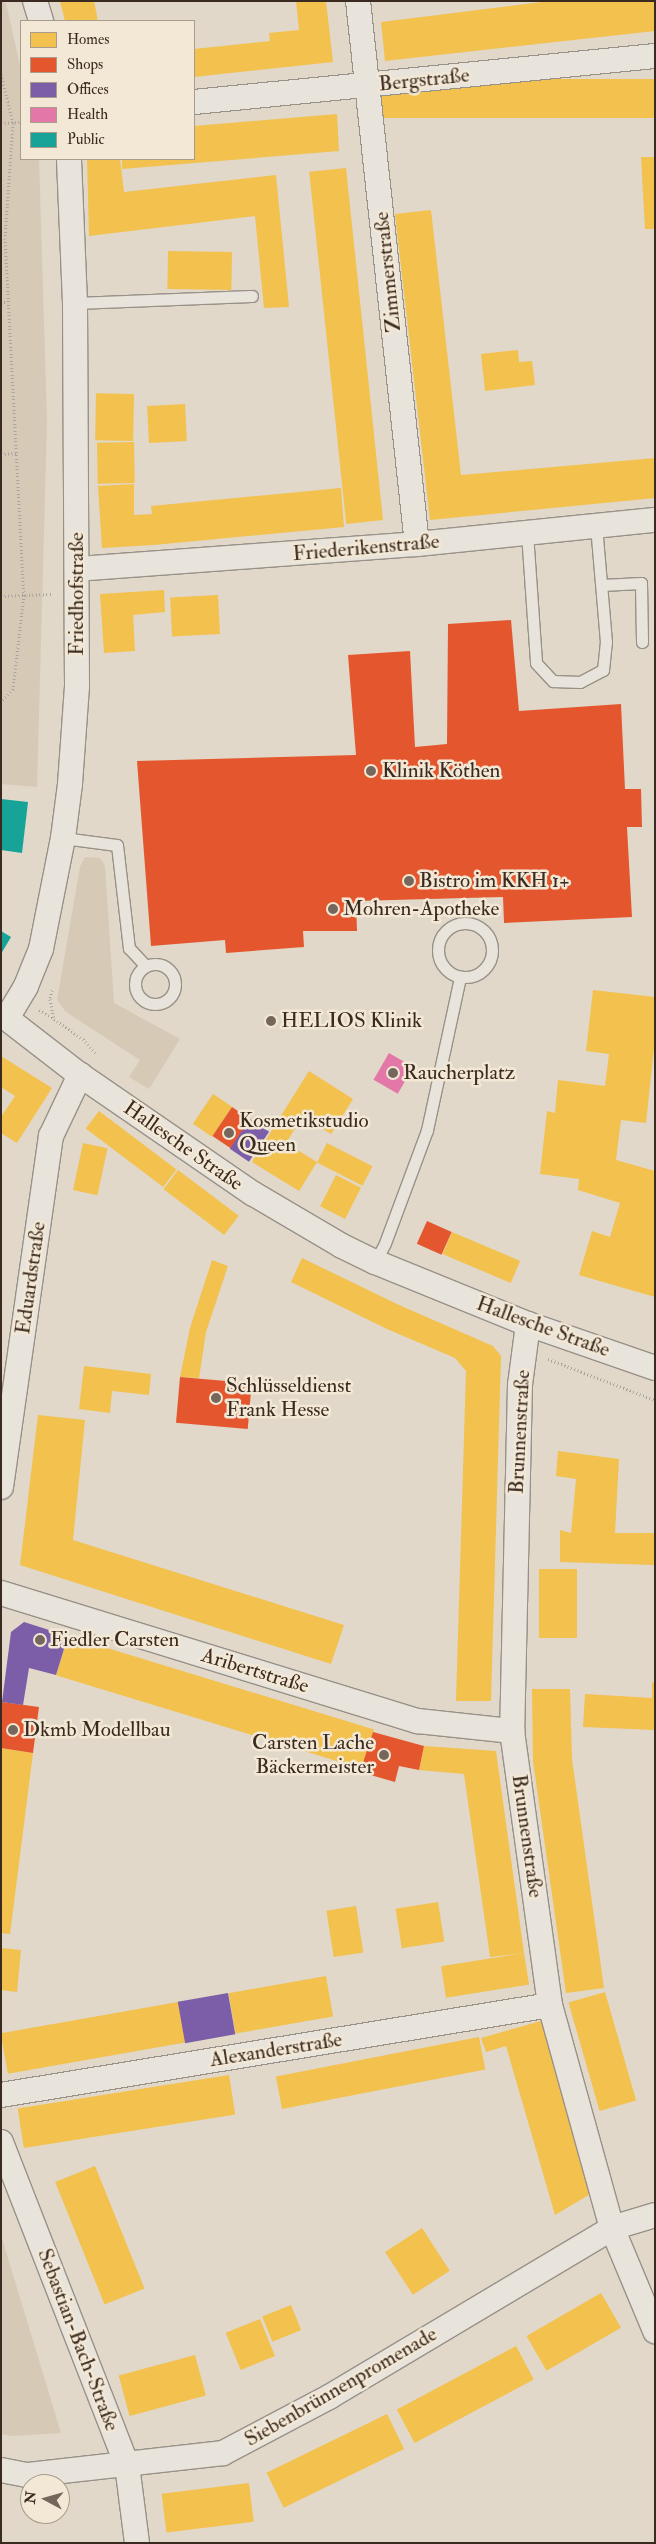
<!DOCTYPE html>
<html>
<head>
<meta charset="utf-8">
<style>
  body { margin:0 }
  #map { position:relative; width:656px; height:2544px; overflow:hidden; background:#e1d8c9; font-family:"IM FELL Double Pica",serif }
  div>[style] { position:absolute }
  .green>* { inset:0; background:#d6c9b5 }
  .homes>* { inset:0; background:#f2c14e; transform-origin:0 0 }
  .shops>* { inset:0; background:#e4572e; transform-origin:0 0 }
  .offices>* { inset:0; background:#7b5ea7; transform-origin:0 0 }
  .health>* { inset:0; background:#e377a8; transform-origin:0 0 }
  .public>* { inset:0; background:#17a398 }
  .path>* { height:3px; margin-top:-1.5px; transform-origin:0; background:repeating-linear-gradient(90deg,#aaa49e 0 1px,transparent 0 3.5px) }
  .roads { filter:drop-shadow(1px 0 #989188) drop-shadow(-1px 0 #989188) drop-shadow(0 1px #989188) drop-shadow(0 -1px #989188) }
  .lane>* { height:11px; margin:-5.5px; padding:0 5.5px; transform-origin:5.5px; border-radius:5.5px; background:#e8e3db }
  .lane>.ring { margin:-5.5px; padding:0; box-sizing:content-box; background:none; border:11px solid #e8e3db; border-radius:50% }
  .street>* { height:24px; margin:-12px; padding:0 12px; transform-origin:12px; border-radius:12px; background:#e8e3db }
  .dots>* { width:14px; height:14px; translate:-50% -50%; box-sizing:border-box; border:2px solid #f2e8d5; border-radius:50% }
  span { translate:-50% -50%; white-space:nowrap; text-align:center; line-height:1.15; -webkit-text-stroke:5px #f2e8d5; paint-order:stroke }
  .street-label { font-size:21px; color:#3b2a20 }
  .poi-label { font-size:21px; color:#3b2a20 }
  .left { translate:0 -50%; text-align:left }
  .right { translate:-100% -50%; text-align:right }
  .frame { position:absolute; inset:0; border:2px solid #3b2a20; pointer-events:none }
  .legend { position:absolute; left:20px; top:20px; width:175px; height:140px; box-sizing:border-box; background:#f2e8d5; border:1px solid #a99c8d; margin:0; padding:6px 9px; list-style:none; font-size:15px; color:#3b2a20 }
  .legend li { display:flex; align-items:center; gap:10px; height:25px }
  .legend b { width:25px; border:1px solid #a99c8d }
  .north { position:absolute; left:20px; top:2474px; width:50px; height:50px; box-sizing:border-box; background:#f2e8d5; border:1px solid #a99c8d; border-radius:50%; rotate:276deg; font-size:14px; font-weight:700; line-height:20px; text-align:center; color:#3b2a20 }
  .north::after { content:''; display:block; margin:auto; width:18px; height:22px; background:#75675b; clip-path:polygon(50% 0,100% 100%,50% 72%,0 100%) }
</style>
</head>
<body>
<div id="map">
  <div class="green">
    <div style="clip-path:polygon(1px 1px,6px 3px,21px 70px,21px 159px,39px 159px,47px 422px,37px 787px,1px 784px)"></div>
    <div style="clip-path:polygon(85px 857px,100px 858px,105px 866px,114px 1003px,180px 1039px,149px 1089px,129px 1077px,140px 1060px,66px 1012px,57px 1000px,80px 867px)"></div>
    <div style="clip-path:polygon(1px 2235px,61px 2433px,12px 2436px,1px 2434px)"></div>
  </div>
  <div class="homes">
    <div style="clip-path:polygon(60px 1px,94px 1px,98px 21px,65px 21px)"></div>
    <div style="clip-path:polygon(296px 1px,326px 1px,333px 62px,194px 77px,194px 49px,270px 41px,269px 33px,299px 30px)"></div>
    <div style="clip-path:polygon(549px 1px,655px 1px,655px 31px,385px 61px,381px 22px)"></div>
    <div style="left:655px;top:79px;width:39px;height:273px;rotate:90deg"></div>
    <div style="clip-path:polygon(337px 114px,339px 151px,122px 169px,122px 159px,194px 159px,194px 126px)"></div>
    <div style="clip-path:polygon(641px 157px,655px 157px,655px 229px,645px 229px)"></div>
    <div style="clip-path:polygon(87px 159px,120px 159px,124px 192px,276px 175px,289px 307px,264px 308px,255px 216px,89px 236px)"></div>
    <div style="left:346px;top:168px;width:354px;height:37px;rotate:84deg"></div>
    <div style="clip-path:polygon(431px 210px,461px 475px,655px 458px,655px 498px,430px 520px,395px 214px)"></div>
    <div style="left:168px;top:251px;width:64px;height:38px;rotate:1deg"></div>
    <div style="clip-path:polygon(518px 350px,519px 362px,532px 361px,535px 385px,485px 391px,481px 354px)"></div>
    <div style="left:134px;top:394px;width:47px;height:38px;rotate:91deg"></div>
    <div style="left:185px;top:404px;width:37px;height:38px;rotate:87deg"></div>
    <div style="left:134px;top:442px;width:41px;height:37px;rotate:89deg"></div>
    <div style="clip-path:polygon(134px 484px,134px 515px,152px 514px,151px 506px,341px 488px,344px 527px,154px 545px,102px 548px,98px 486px)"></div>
    <div style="clip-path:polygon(164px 590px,165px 612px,133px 615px,135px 651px,104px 653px,100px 594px)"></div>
    <div style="left:218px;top:595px;width:39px;height:48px;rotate:87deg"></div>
    <div style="clip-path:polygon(593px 990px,655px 997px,655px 1039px,646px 1123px,621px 1120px,616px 1160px,655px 1171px,655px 1297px,579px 1275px,592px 1231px,610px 1237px,620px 1203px,578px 1190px,579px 1179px,540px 1174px,547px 1111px,555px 1113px,558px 1080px,605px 1086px,609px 1054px,586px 1051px)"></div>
    <div style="clip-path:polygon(1px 1056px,52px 1088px,17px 1143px,1px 1133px,1px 1117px,15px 1096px,1px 1087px)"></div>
    <div style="clip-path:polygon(309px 1071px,353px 1099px,331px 1134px,303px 1116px,286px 1143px,317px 1162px,299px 1191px,252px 1162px)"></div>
    <div style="left:213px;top:1094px;width:23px;height:36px;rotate:34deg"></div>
    <div style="left:99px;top:1111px;width:97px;height:22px;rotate:37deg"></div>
    <div style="left:83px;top:1143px;width:25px;height:48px;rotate:12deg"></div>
    <div style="left:327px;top:1143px;width:51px;height:22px;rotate:27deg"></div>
    <div style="left:178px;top:1170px;width:76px;height:24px;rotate:37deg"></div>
    <div style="left:336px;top:1175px;width:28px;height:35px;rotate:27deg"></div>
    <div style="left:452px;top:1232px;width:74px;height:24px;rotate:23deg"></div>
    <div style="clip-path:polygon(302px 1258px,399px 1305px,493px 1346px,501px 1356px,491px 1701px,456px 1701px,466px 1371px,455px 1358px,387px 1329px,291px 1282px)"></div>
    <div style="clip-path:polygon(212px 1260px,228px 1266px,206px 1332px,199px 1378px,180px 1377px,190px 1328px)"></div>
    <div style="clip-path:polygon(84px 1366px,151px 1374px,149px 1395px,112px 1391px,110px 1413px,79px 1409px)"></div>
    <div style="clip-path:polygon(38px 1415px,85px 1420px,73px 1540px,344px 1625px,331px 1664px,20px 1565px)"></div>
    <div style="clip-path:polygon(558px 1451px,619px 1459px,615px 1533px,655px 1533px,655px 1565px,560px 1562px,560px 1530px,571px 1533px,576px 1479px,556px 1476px)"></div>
    <div style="left:539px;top:1569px;width:38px;height:69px"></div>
    <div style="left:68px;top:1636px;width:320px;height:41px;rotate:17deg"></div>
    <div style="clip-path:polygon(652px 1682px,655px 1683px,655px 1730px,583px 1727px,585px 1694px,652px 1698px)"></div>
    <div style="clip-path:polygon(532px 1689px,570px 1689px,572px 1759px,604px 1988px,566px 1993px,533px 1761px)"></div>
    <div style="clip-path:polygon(424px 1746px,496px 1751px,524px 1953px,490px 1957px,464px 1774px,419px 1770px)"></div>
    <div style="clip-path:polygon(1px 1748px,33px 1753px,10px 1934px,1px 1933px)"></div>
    <div style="left:438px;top:1902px;width:40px;height:43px;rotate:81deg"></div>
    <div style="left:356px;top:1906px;width:47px;height:30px;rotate:81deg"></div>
    <div style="clip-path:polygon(1px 1948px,21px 1950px,17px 1992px,1px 1990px)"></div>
    <div style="left:524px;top:1953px;width:32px;height:84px;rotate:81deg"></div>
    <div style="left:326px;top:1976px;width:41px;height:99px;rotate:80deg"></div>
    <div style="left:605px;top:1992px;width:113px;height:38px;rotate:74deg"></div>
    <div style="left:178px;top:2002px;width:41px;height:180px;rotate:80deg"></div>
    <div style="clip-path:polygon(541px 2021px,592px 2193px,555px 2215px,506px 2046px,486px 2052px,481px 2038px)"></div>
    <div style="left:479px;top:2037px;width:33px;height:207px;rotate:79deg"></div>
    <div style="left:229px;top:2075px;width:40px;height:214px;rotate:81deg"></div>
    <div style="left:95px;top:2166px;width:132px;height:43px;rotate:68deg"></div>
    <div style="left:422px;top:2228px;width:51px;height:44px;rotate:57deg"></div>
    <div style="left:601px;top:2293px;width:40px;height:86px;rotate:60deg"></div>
    <div style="left:291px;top:2305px;width:27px;height:31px;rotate:68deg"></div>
    <div style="left:260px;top:2319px;width:40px;height:37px;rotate:68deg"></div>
    <div style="left:516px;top:2346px;width:38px;height:135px;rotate:62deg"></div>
    <div style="left:195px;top:2355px;width:42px;height:79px;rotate:75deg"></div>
    <div style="left:387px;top:2414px;width:39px;height:134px;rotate:64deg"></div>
    <div style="left:249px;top:2483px;width:39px;height:88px;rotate:83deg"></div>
  </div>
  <div class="shops">
    <div style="clip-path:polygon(511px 620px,519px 711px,621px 704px,625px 789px,641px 789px,642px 827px,627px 827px,632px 917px,504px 923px,503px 897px,356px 901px,357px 931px,303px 931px,304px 947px,226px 953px,225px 940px,151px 946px,137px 761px,356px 755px,348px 655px,410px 651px,415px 747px,447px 744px,448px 624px)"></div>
    <div style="left:232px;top:1107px;width:22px;height:35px;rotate:34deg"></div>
    <div style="left:427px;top:1221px;width:27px;height:25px;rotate:24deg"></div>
    <div style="left:180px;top:1377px;width:72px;height:46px;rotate:5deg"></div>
    <div style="clip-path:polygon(2px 1702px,39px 1707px,33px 1753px,1px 1748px)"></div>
    <div style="clip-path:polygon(373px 1732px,424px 1746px,419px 1770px,399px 1766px,395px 1782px,360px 1772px)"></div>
  </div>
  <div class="offices">
    <div style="left:250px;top:1119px;width:23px;height:36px;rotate:34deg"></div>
    <div style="clip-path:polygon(24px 1622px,68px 1636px,56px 1675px,29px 1668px,23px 1705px,2px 1702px,11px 1632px)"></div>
    <div style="left:228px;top:1993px;width:42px;height:51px;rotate:80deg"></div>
  </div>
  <div class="health">
    <div style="left:389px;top:1053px;width:28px;height:31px;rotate:30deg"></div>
  </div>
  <div class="public">
    <div style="clip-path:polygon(1px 799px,28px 802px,22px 853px,1px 850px)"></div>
    <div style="clip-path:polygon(1px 931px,11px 937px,1px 954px)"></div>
  </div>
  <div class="path">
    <div style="left:1px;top:74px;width:50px;rotate:76.2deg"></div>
    <div style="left:13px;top:123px;width:115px;rotate:94deg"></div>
    <div style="left:5px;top:238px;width:358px;rotate:87deg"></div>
    <div style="left:24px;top:595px;width:95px;rotate:96.7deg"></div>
    <div style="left:13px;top:689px;width:18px;rotate:133deg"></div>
    <div style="left:1px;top:123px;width:20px;rotate:-3deg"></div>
    <div style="left:1px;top:302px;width:7px"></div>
    <div style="left:1px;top:454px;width:15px;rotate:-4deg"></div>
    <div style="left:1px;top:596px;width:52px;rotate:-2.2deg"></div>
    <div style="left:52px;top:990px;width:9px;rotate:103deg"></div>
    <div style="left:50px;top:999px;width:20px;rotate:79deg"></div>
    <div style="left:54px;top:1019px;width:35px;rotate:35deg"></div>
    <div style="left:83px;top:1039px;width:21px;rotate:49deg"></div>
    <div style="left:39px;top:1010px;width:16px;rotate:30deg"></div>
    <div style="left:548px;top:1359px;width:115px;rotate:21deg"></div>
  </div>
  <div class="roads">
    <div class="lane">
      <div style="left:75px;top:303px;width:177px;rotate:-2.3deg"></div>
      <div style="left:527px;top:533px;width:130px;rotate:86deg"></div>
      <div style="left:536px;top:663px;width:25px;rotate:47deg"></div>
      <div style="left:553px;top:681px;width:27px;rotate:2deg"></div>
      <div style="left:580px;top:682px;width:26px;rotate:-28deg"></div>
      <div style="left:603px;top:670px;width:28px;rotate:-84deg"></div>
      <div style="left:606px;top:642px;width:116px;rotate:-94.9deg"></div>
      <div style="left:602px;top:585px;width:39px;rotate:-3deg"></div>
      <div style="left:641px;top:583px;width:59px;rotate:89deg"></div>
      <div style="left:63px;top:838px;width:54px;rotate:7.4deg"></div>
      <div style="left:117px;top:845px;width:104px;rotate:83.4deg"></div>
      <div style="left:129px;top:948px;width:25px;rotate:47deg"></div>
      <div class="ring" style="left:438px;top:923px;width:43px;height:43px"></div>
      <div class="ring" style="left:135px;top:964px;width:29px;height:29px"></div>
      <div style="left:375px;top:1262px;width:21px;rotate:-62deg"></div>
      <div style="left:385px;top:1243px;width:121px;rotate:-69.6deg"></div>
      <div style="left:427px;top:1130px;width:157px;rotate:-77.8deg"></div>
    </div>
    <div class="street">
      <div style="left:35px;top:1px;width:21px;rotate:73deg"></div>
      <div style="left:358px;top:1px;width:546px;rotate:83.8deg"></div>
      <div style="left:194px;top:102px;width:463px;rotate:-5.7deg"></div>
      <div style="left:77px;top:569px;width:341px;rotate:-4.2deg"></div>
      <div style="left:417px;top:544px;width:239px;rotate:-5.8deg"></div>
      <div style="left:1px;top:1014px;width:100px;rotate:37.7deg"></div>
      <div style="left:80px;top:1075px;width:209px;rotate:34.5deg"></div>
      <div style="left:252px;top:1193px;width:104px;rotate:30.5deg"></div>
      <div style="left:342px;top:1246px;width:37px;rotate:26deg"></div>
      <div style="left:375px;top:1262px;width:165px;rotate:22.1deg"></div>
      <div style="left:528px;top:1324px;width:134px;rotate:19.1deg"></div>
      <div style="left:7px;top:1018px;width:37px;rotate:-59deg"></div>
      <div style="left:26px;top:986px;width:40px;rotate:-68deg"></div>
      <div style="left:41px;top:949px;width:113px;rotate:-78.8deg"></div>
      <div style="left:63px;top:838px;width:54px;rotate:-82.6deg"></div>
      <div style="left:70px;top:784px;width:98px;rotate:-85.9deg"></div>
      <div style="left:77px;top:686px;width:383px;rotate:-90.3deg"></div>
      <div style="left:75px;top:303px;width:144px;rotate:-92.4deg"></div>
      <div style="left:528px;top:1324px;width:62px;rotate:97.5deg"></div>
      <div style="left:520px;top:1385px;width:346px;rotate:91.3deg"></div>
      <div style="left:512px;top:1731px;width:277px;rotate:82.1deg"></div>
      <div style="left:550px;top:2005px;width:231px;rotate:74.5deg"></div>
      <div style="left:612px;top:2228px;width:112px;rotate:67.3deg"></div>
      <div style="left:1px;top:1487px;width:355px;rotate:-81.9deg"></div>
      <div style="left:51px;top:1136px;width:68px;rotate:-64.6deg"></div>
      <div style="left:1px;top:1593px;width:436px;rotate:17.1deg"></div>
      <div style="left:418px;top:1721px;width:95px;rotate:6.1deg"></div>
      <div style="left:1px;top:2095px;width:556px;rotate:-9.31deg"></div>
      <div style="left:1px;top:2142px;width:347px;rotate:68.7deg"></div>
      <div style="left:127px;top:2465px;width:79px;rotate:82.7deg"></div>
      <div style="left:1px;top:2470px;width:26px;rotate:11deg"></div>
      <div style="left:27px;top:2475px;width:197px;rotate:-6.4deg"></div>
      <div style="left:223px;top:2453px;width:120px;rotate:-27.8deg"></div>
      <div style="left:329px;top:2397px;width:330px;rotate:-30.8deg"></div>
      <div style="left:612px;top:2228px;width:45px;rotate:-16.8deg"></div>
    </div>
  </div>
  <div class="dots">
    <div style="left:371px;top:771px;background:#75675b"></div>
    <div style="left:409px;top:881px;background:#75675b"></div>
    <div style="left:333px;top:909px;background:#75675b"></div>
    <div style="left:271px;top:1021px;background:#75675b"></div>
    <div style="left:393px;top:1073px;background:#75675b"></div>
    <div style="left:229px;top:1133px;background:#75675b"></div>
    <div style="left:216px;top:1398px;background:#75675b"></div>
    <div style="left:40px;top:1640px;background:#75675b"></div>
    <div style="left:13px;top:1730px;background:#75675b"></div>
    <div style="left:384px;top:1755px;background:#75675b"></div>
  </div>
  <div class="street-label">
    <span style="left:424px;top:80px;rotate:-6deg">Bergstraße</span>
    <span style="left:388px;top:272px;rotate:-96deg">Zimmerstraße</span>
    <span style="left:366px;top:548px;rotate:-5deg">Friederikenstraße</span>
    <span style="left:77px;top:594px;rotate:-90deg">Friedhofstraße</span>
    <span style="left:183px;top:1146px;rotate:35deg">Hallesche Straße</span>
    <span style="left:31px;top:1278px;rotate:-82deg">Eduardstraße</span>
    <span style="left:543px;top:1327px;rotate:20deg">Hallesche Straße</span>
    <span style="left:520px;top:1432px;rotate:-87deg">Brunnenstraße</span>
    <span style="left:255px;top:1671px;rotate:17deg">Aribertstraße</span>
    <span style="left:527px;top:1836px;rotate:82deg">Brunnenstraße</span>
    <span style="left:276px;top:2050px;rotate:-9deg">Alexanderstraße</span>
    <span style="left:78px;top:2340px;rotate:69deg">Sebastian-Bach-Straße</span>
    <span style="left:341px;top:2387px;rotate:-30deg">Siebenbrünnenpromenade</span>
  </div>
  <div class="poi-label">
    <span class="left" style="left:382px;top:771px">Klinik Köthen</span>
    <span class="left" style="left:419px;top:881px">Bistro im KKH 1+</span>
    <span class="left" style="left:343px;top:909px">Mohren-Apotheke</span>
    <span class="left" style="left:281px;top:1021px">HELIOS Klinik</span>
    <span class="left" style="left:403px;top:1073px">Raucherplatz</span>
    <span class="left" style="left:239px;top:1133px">Kosmetikstudio<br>Queen</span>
    <span class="left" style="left:226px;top:1398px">Schlüsseldienst<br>Frank Hesse</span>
    <span class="left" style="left:50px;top:1640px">Fiedler Carsten</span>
    <span class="left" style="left:23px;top:1730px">Dkmb Modellbau</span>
    <span class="right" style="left:374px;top:1755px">Carsten Lache<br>Bäckermeister</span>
  </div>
  <div class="frame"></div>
  <ul class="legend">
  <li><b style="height:14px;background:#f2c14e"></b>Homes</li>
  <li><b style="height:14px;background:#e4572e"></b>Shops</li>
  <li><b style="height:14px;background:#7b5ea7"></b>Offices</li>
  <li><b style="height:14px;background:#e377a8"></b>Health</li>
  <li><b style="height:14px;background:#17a398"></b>Public</li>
  </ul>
  <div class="north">N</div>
</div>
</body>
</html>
